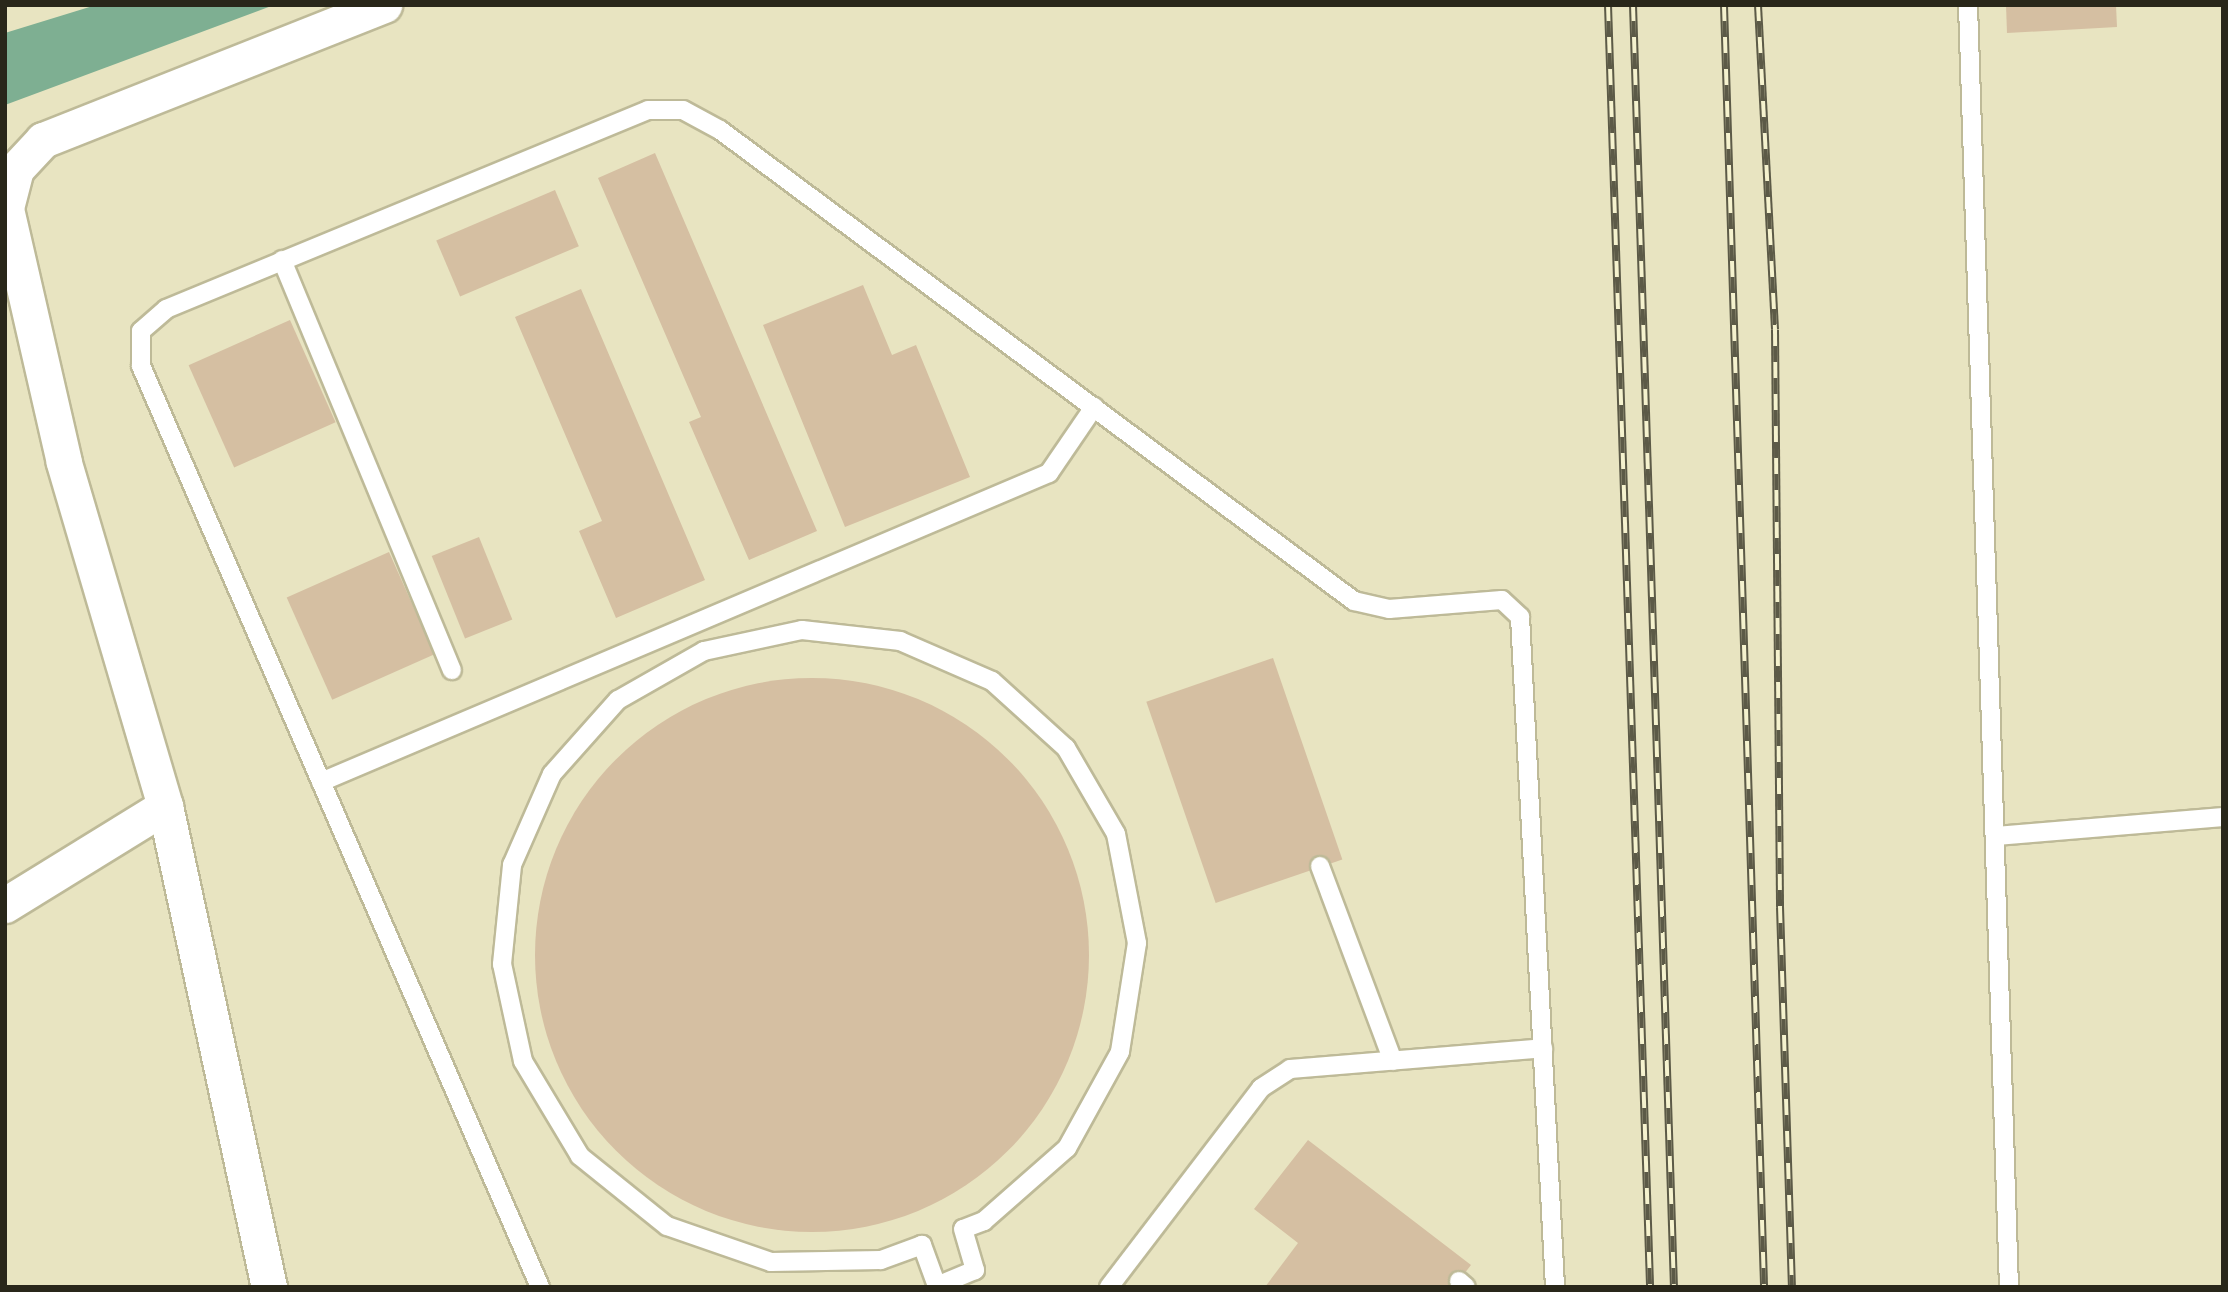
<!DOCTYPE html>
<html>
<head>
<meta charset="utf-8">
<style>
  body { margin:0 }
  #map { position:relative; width:2228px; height:1292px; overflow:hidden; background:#e8e4c1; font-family:Georgia,serif }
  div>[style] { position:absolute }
  .water>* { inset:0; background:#7eaf92 }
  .building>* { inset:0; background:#d5bfa2; transform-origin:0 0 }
  .round { border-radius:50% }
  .roads { filter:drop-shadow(2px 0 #beba98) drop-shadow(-2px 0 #beba98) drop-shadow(0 2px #beba98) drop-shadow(0 -2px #beba98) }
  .service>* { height:18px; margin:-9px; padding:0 9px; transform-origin:9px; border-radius:9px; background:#fff }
  .minor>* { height:35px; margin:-17.5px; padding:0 17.5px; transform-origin:17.5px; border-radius:17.5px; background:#fff }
  .rail>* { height:8px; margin-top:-4px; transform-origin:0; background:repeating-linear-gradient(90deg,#f5f2ce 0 16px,#5c5a47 0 32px); box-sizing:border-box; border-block:2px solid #5c5a47 }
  span { translate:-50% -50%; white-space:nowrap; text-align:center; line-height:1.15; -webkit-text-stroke:5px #f5f2ce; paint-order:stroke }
  .frame { position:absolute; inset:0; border:7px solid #29271a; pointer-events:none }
</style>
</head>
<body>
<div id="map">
  <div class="water">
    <div style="clip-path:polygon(96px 5px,274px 5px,5px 105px,5px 33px)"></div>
  </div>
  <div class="building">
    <div style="clip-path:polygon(2006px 5px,2116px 5px,2117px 27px,2007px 33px)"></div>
    <div style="clip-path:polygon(655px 153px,817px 531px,749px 560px,689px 422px,701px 417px,598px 178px)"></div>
    <div style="left:555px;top:190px;width:61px;height:129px;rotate:67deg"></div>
    <div style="clip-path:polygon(863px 285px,892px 355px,916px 345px,970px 477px,845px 527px,763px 325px)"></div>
    <div style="clip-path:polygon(581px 289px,705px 580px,616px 618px,579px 531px,602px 521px,515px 317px)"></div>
    <div style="left:290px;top:320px;width:112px;height:111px;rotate:66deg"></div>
    <div style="left:479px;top:537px;width:89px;height:51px;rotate:68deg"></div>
    <div style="left:389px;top:552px;width:112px;height:112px;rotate:66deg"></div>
    <div style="left:1273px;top:658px;width:213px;height:134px;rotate:71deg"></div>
    <div class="round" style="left:535px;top:678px;width:554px;height:554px"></div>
    <div style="clip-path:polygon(1308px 1140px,1471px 1265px,1454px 1287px,1265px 1287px,1298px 1243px,1254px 1209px)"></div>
  </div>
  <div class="roads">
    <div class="service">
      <div style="left:1968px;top:5px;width:1283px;rotate:88.17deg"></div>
      <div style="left:282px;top:260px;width:444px;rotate:67.5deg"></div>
      <div style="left:802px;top:630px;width:99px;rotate:6.4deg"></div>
      <div style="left:900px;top:641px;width:100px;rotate:23.5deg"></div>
      <div style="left:992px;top:681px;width:100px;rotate:42.2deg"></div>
      <div style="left:1066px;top:748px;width:99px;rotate:59.8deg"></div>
      <div style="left:1116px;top:834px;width:111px;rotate:79.1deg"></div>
      <div style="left:1137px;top:943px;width:110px;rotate:98.9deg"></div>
      <div style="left:1120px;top:1052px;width:110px;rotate:118.9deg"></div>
      <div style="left:1067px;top:1148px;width:111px;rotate:138.7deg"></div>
      <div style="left:984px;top:1221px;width:22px;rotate:159deg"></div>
      <div style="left:963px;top:1229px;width:43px;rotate:73.7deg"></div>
      <div style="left:975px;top:1270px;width:41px;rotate:157.2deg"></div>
      <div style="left:937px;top:1286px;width:44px;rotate:-110.1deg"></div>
      <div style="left:922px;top:1245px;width:44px;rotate:159.9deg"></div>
      <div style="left:881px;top:1260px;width:110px;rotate:179deg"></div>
      <div style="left:771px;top:1262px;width:110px;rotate:-160.9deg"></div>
      <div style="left:667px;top:1226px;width:112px;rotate:-141.2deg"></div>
      <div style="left:580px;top:1156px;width:111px;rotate:-121deg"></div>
      <div style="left:523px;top:1061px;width:99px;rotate:-102.2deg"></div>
      <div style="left:502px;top:964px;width:100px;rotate:-84.2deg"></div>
      <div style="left:512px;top:865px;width:99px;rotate:-66.3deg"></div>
      <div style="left:552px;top:774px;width:99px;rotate:-48.3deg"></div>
      <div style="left:618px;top:700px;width:99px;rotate:-29.7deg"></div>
      <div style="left:704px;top:651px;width:100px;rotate:-12.1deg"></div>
      <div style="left:321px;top:782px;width:791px;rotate:-23deg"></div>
      <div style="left:1049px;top:473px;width:80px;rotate:-55.7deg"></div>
      <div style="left:1996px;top:836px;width:228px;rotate:-4.8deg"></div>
      <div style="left:1320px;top:866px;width:208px;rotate:69.5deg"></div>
      <div style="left:1459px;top:1281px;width:9px;rotate:41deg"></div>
      <div style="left:540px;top:1287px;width:1004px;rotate:-113.42deg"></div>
      <div style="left:141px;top:366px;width:35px;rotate:-90deg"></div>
      <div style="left:141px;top:331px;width:33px;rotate:-41deg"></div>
      <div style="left:166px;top:309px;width:521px;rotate:-22.43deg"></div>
      <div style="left:648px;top:110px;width:35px"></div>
      <div style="left:683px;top:110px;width:42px;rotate:28.4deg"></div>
      <div style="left:720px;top:130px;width:790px;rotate:36.61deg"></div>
      <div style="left:1354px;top:601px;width:36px;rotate:13deg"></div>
      <div style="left:1389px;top:609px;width:113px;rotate:-4.6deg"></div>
      <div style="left:1502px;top:600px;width:25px;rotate:43deg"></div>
      <div style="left:1520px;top:617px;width:671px;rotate:87.01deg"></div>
      <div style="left:1109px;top:1287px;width:250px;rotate:-52.6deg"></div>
      <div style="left:1261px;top:1088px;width:35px;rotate:-33deg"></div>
      <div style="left:1290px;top:1069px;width:254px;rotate:-4.7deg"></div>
    </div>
    <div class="minor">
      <div style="left:5px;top:905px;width:188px;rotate:-31.7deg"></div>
      <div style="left:269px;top:1287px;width:492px;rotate:-102.2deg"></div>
      <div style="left:165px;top:806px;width:359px;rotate:-106.4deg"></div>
      <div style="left:64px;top:462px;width:261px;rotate:-102.9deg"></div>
      <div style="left:6px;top:208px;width:40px;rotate:-75.6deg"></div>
      <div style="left:16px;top:169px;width:40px;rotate:-47deg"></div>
      <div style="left:43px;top:140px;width:367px;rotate:-21.6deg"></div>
    </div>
  </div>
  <div class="rail">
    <div style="left:1608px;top:5px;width:1283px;rotate:88.12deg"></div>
    <div style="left:1633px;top:5px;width:1283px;rotate:88.17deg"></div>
    <div style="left:1724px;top:5px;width:1283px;rotate:88.21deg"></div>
    <div style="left:1758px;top:5px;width:325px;rotate:87deg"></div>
    <div style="left:1775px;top:330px;width:577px;rotate:89.5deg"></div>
    <div style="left:1780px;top:907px;width:380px;rotate:88.2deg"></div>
  </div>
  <div class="frame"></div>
</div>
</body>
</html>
